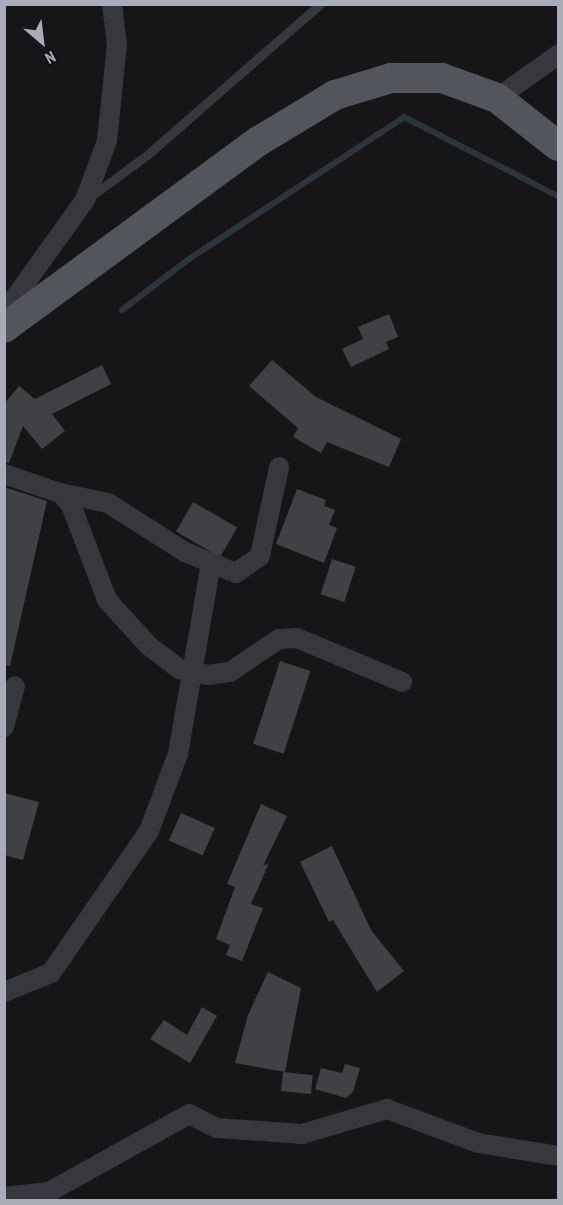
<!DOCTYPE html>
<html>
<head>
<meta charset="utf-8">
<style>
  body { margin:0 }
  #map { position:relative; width:563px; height:1205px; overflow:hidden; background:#161618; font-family:"PT Sans Narrow",sans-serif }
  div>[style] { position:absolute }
  .stream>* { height:6px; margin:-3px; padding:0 3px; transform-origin:3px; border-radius:3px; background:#2c353c }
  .building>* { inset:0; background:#404145; transform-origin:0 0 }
  .lane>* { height:9px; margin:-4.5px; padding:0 4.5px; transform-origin:4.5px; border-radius:4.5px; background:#37383d }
  .street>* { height:20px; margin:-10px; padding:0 10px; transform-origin:10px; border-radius:10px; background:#37383d }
  .primary>* { height:30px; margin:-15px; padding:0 15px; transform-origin:15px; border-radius:15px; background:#53555c }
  span { translate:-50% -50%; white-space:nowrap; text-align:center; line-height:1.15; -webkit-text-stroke:6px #111113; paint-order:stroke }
  .frame { position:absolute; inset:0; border:6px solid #a8adb8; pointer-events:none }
  .north { position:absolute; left:12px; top:12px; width:60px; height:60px; -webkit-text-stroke:4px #111113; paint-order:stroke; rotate:152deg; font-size:16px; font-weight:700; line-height:24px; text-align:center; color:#a8adb8 }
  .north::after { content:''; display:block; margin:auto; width:21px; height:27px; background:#a8adb8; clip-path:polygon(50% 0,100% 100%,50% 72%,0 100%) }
</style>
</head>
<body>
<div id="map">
  <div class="stream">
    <div style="left:122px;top:310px;width:84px;rotate:-37.3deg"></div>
    <div style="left:189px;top:259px;width:258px;rotate:-33.4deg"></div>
    <div style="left:404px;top:117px;width:173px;rotate:27.2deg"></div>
  </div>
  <div class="building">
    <div style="clip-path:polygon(389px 314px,398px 337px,386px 342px,389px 349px,351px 367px,342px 349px,363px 339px,358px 327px)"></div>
    <div style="clip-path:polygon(272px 360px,316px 397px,401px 439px,389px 467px,327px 442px,321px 453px,293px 437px,298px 428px,249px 386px)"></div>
    <div style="clip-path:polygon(102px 365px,111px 384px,52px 414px,65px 431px,42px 449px,23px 426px,9px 463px,4px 462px,4px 404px,19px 386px,35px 399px)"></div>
    <div style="clip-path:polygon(4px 487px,47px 501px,10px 666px,4px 665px)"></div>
    <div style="clip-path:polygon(297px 489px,326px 500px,324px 506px,335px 510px,329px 525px,337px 528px,324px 563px,276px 544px)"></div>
    <div style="left:193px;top:502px;width:51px;height:34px;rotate:30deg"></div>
    <div style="left:332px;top:559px;width:25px;height:37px;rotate:18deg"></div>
    <div style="left:280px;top:661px;width:32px;height:87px;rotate:18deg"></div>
    <div style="clip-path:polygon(4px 793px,39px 802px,23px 860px,4px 855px)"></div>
    <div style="clip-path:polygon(261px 804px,287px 816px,263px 866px,269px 863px,251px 904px,263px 908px,242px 961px,226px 955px,230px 945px,216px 939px,235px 887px,227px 884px)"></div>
    <div style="left:181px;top:813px;width:37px;height:30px;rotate:24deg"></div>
    <div style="clip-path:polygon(332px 846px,371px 930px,404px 971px,377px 992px,333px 920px,329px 922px,300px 862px)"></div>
    <div style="clip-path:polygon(268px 972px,301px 988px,285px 1072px,235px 1063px,248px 1015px)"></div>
    <div style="clip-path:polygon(202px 1007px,217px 1016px,190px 1063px,150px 1039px,164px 1020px,187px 1035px)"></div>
    <div style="clip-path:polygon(345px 1064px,360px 1068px,353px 1092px,346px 1098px,315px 1089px,321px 1068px,342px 1073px)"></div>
    <div style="left:283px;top:1072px;width:30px;height:19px;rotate:6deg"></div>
  </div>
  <div class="lane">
    <div style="left:90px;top:197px;width:71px;rotate:-36.4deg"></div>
    <div style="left:147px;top:155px;width:230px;rotate:-41.1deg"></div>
  </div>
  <div class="street">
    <div style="left:497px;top:98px;width:75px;rotate:-35.2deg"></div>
    <div style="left:4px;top:313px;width:139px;rotate:-54.4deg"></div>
    <div style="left:85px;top:200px;width:63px;rotate:-69.6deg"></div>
    <div style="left:107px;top:141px;width:97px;rotate:-84.1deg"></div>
    <div style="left:117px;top:45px;width:41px;rotate:-97deg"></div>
    <div style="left:4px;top:474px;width:59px;rotate:18.7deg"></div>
    <div style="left:60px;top:493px;width:16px;rotate:47deg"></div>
    <div style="left:71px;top:505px;width:102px;rotate:69.2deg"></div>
    <div style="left:107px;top:600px;width:62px;rotate:47.6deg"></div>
    <div style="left:149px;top:646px;width:39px;rotate:37deg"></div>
    <div style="left:180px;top:669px;width:29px;rotate:12deg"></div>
    <div style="left:208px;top:675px;width:22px;rotate:-8deg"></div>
    <div style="left:230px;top:672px;width:59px;rotate:-34deg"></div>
    <div style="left:279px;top:639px;width:18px;rotate:-3deg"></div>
    <div style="left:297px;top:638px;width:114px;rotate:22.7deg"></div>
    <div style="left:60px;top:493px;width:49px;rotate:11.8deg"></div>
    <div style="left:108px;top:503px;width:91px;rotate:32.5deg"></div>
    <div style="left:185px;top:552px;width:55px;rotate:22.4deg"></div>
    <div style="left:236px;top:573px;width:29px;rotate:-35deg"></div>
    <div style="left:260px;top:556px;width:91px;rotate:-77.9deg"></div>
    <div style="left:4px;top:727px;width:42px;rotate:-75deg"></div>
    <div style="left:4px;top:992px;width:51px;rotate:-22deg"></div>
    <div style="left:51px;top:973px;width:173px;rotate:-55.4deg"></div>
    <div style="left:149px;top:831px;width:82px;rotate:-69.4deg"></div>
    <div style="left:178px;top:754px;width:194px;rotate:-80.2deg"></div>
    <div style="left:4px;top:1197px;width:45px;rotate:-6.3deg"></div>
    <div style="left:49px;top:1192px;width:160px;rotate:-29.1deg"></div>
    <div style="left:189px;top:1114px;width:31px;rotate:27deg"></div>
    <div style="left:217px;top:1128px;width:85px;rotate:4deg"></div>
    <div style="left:302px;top:1134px;width:89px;rotate:-16.4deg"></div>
    <div style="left:387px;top:1109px;width:97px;rotate:20.5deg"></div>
    <div style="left:478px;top:1143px;width:81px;rotate:9.2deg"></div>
  </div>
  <div class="primary">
    <div style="left:4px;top:328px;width:316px;rotate:-36.3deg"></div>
    <div style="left:259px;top:141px;width:89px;rotate:-31.2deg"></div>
    <div style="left:335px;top:95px;width:59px;rotate:-16.9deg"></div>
    <div style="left:391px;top:78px;width:51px"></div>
    <div style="left:442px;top:78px;width:59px;rotate:20deg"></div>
    <div style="left:497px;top:98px;width:78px;rotate:38.2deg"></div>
  </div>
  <div class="frame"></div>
  <div class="north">N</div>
</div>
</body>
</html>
